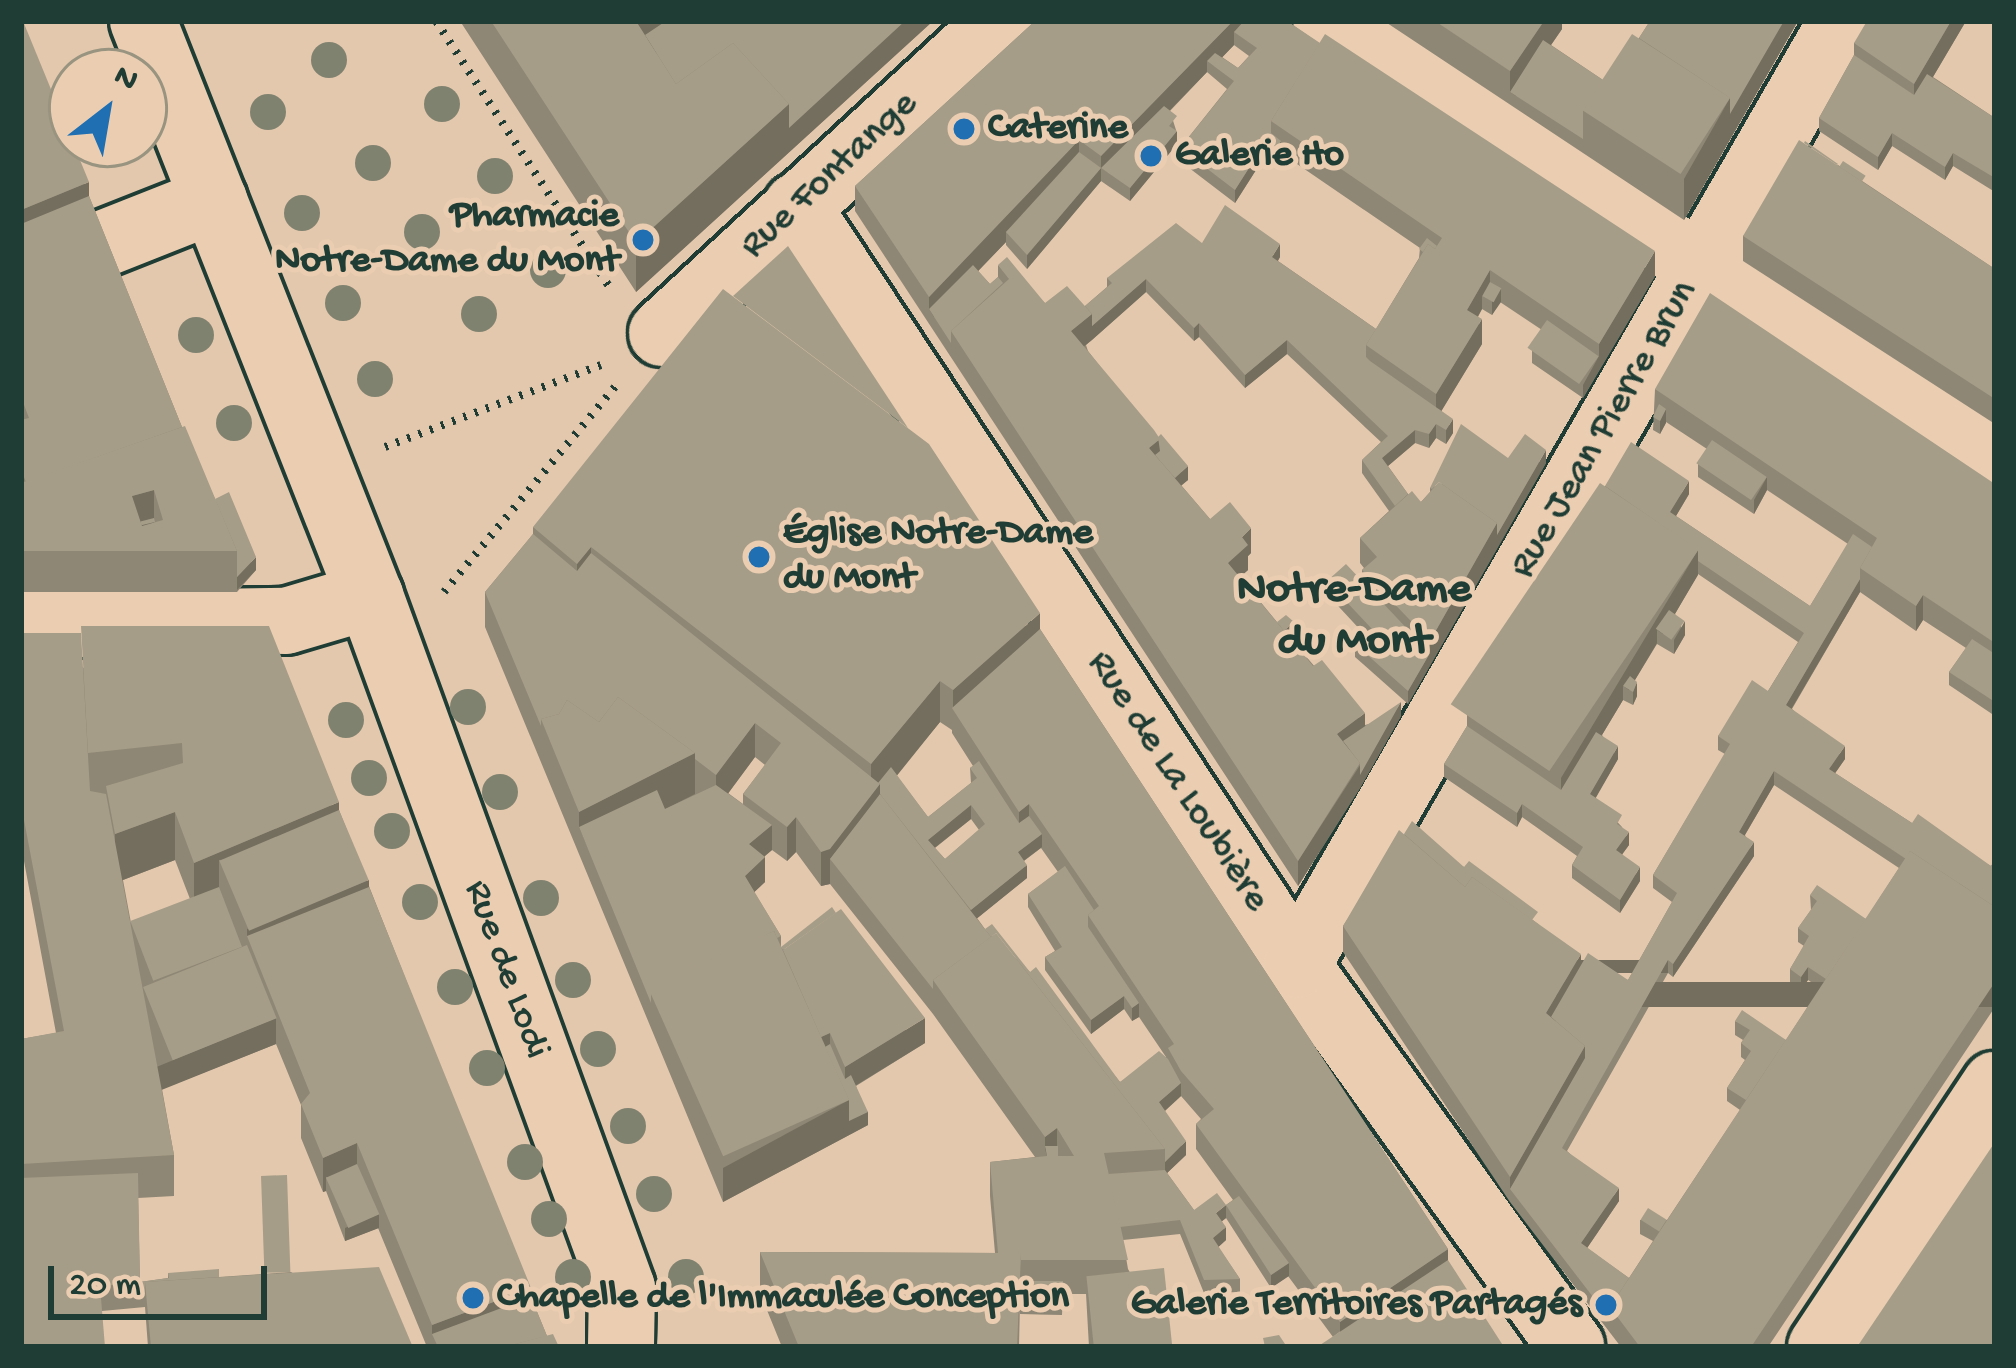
<!DOCTYPE html>
<html>
<head>
<meta charset="utf-8">
<style>
  body { margin:0 }
  #map { position:relative; width:2016px; height:1368px; overflow:hidden; background:#e3c8ad; font-family:"Gochi Hand",sans-serif }
  div>[style] { position:absolute }
  .path>* { height:8px; margin-top:-4px; transform-origin:0; background:repeating-linear-gradient(90deg,#1f3d34 0 3px,transparent 0 12px) }
  .roads { filter:drop-shadow(3px 0 #1f3d34) drop-shadow(-3px 0 #1f3d34) drop-shadow(0 3px #1f3d34) drop-shadow(0 -3px #1f3d34) }
  .minor>* { height:66px; margin:-33px; padding:0 33px; transform-origin:33px; border-radius:33px; background:#ebceb2 }
  .trees>* { width:36px; height:36px; margin:-18px; border-radius:50%; background:#808270 }
  .wall>* { inset:0; background:#8f8775 }
  .shaded-wall>* { inset:0; background:#746e5f; transform-origin:0 0 }
  .building>* { inset:0; background:#a69d88; transform-origin:0 0 }
  .dots>* { width:33px; height:33px; translate:-50% -50%; box-sizing:border-box; border:6px solid #ebceb2; border-radius:50% }
  span { translate:-50% -50%; white-space:nowrap; text-align:center; line-height:1.15; -webkit-text-stroke:10px #ebceb2; paint-order:stroke }
  .poi-label { font-size:39px; color:#1f3d34; font-weight:700 }
  .left { translate:0 -50%; text-align:left }
  .right { translate:-100% -50%; text-align:right }
  .street-label { font-size:39px; color:#1f3d34 }
  .quarter-label { font-size:45px; color:#1f3d34; font-weight:700 }
  .frame { position:absolute; inset:0; border:24px solid #1f3d34; pointer-events:none }
  .north { position:absolute; left:48px; top:48px; width:120px; height:120px; box-sizing:border-box; background:#ebceb2; border:3px solid #999480; border-radius:50%; rotate:31deg; font-size:33px; font-weight:700; line-height:48px; text-align:center; color:#1f3d34 }
  .north::after { content:''; display:block; margin:auto; width:42px; height:54px; background:#1f6fb2; clip-path:polygon(50% 0,100% 100%,50% 72%,0 100%) }
  .scale { position:absolute; left:48px; top:1266px; width:219px; height:54px; box-sizing:border-box; border:6px solid #1f3d34; border-top:0; padding-left:15px; font-size:36px; line-height:42px; white-space:nowrap; color:#1f3d34; -webkit-text-stroke:9px #ebceb2; paint-order:stroke }
</style>
</head>
<body>
<div id="map">
  <div class="path">
    <div style="left:436px;top:21px;width:316px;rotate:56.9deg"></div>
    <div style="left:385px;top:447px;width:231px;rotate:-20.8deg"></div>
    <div style="left:444px;top:592px;width:271px;rotate:-50.2deg"></div>
  </div>
  <div class="roads">
    <div class="minor">
      <div style="left:143px;top:21px;width:618px;rotate:68.46deg"></div>
      <div style="left:370px;top:596px;width:736px;rotate:69.99deg"></div>
      <div style="left:622px;top:1288px;width:59px;rotate:91deg"></div>
      <div style="left:1326px;top:21px;width:799px;rotate:33.15deg"></div>
      <div style="left:797px;top:206px;width:909px;rotate:56.62deg"></div>
      <div style="left:1297px;top:965px;width:470px;rotate:54.3deg"></div>
      <div style="left:95px;top:247px;width:128px;rotate:-21.6deg"></div>
      <div style="left:662px;top:333px;width:460px;rotate:-42.7deg"></div>
      <div style="left:21px;top:625px;width:265px;rotate:-0.9deg"></div>
      <div style="left:286px;top:621px;width:88px;rotate:-16.6deg"></div>
      <div style="left:1297px;top:965px;width:1090px;rotate:-60deg"></div>
      <div style="left:1821px;top:1347px;width:315px;rotate:-56.4deg"></div>
    </div>
  </div>
  <div class="trees">
    <div style="left:329px;top:60px"></div>
    <div style="left:442px;top:104px"></div>
    <div style="left:268px;top:112px"></div>
    <div style="left:373px;top:163px"></div>
    <div style="left:495px;top:176px"></div>
    <div style="left:302px;top:213px"></div>
    <div style="left:422px;top:232px"></div>
    <div style="left:548px;top:270px"></div>
    <div style="left:343px;top:303px"></div>
    <div style="left:479px;top:314px"></div>
    <div style="left:196px;top:335px"></div>
    <div style="left:375px;top:379px"></div>
    <div style="left:234px;top:423px"></div>
    <div style="left:468px;top:707px"></div>
    <div style="left:346px;top:720px"></div>
    <div style="left:369px;top:778px"></div>
    <div style="left:500px;top:792px"></div>
    <div style="left:392px;top:831px"></div>
    <div style="left:541px;top:898px"></div>
    <div style="left:420px;top:902px"></div>
    <div style="left:573px;top:980px"></div>
    <div style="left:455px;top:987px"></div>
    <div style="left:598px;top:1049px"></div>
    <div style="left:487px;top:1068px"></div>
    <div style="left:628px;top:1126px"></div>
    <div style="left:525px;top:1162px"></div>
    <div style="left:654px;top:1194px"></div>
    <div style="left:549px;top:1219px"></div>
    <div style="left:573px;top:1277px"></div>
    <div style="left:686px;top:1277px"></div>
  </div>
  <div class="wall">
    <div style="clip-path:polygon(21px 21px,89px 196px,182px 427px,215px 499px,256px 570px,237px 592px,21px 592px)"></div>
    <div style="clip-path:polygon(460px 21px,663px 21px,663px 23px,666px 21px,933px 21px,636px 292px)"></div>
    <div style="clip-path:polygon(evenodd,1035px 21px,1287px 21px,1655px 276px,1583px 398px,1532px 363px,1532px 350px,1542px 330px,1500px 302px,1492px 315px,1482px 309px,1478px 317px,1482px 344px,1441px 411px,1453px 433px,1446px 444px,1436px 438px,1429px 448px,1415px 443px,1388px 466px,1408px 494px,1421px 502px,1430px 492px,1430px 488px,1508px 458px,1546px 463px,1408px 704px,1355px 657px,1355px 644px,1365px 635px,1327px 594px,1327px 581px,1362px 581px,1362px 570px,1364px 568px,1360px 563px,1360px 538px,1389px 511px,1362px 473px,1362px 460px,1381px 442px,1287px 354px,1245px 388px,1199px 337px,1194px 341px,1146px 292px,1086px 345px,1088px 351px,1188px 480px,1181px 485px,1210px 519px,1251px 553px,1248px 556px,1248px 570px,1240px 577px,1277px 622px,1294px 636px,1291px 639px,1365px 725px,1401px 716px,1360px 788px,1298px 886px,855px 211px,855px 186px,1035px 21px,1234px 45px,1249px 56px,1238px 68px,1222px 57px,1234px 45px,1035px 21px,1207px 72px,1227px 89px,1180px 148px,1180px 161px,1235px 203px,1263px 159px,1275px 166px,1281px 153px,1420px 248px,1419px 258px,1376px 329px,1278px 261px,1280px 257px,1202px 243px,1107px 278px,1107px 287px,1085px 306px,1045px 303px,998px 265px,998px 277px,990px 284px,978px 271px,1006px 242px,1006px 245px,1027px 269px,1101px 181px,1130px 201px,1177px 144px,1176px 130px,1170px 111px,1207px 72px)"></div>
    <div style="clip-path:polygon(1384px 21px,1562px 21px,1562px 29px,1551px 45px,1603px 80px,1639px 38px,1648px 24px,1644px 21px,1798px 21px,1684px 220px)"></div>
    <div style="clip-path:polygon(1966px 21px,1933px 77px,1995px 118px,1995px 192px,1953px 166px,1945px 180px,1892px 146px,1878px 170px,1819px 131px,1819px 118px,1854px 55px,1854px 43px)"></div>
    <div style="clip-path:polygon(1838px 165px,1995px 269px,1995px 424px,1743px 261px,1743px 236px)"></div>
    <div style="clip-path:polygon(evenodd,1655px 389px,1995px 484px,1995px 716px,1949px 685px,1949px 672px,1966px 648px,1923px 620px,1916px 631px,1860px 592px,1792px 709px,1845px 759px,1835px 773px,1912px 823px,1991px 866px,1995px 860px,1995px 1007px,1768px 1347px,1621px 1347px,1510px 1202px,1343px 952px,1343px 926px,1404px 834px,1464px 867px,1538px 924px,1581px 964px,1628px 980px,1672px 902px,1653px 888px,1653px 875px,1725px 754px,1718px 750px,1718px 736px,1768px 691px,1798px 642px,1698px 574px,1675px 614px,1685px 635px,1674px 654px,1657px 644px,1635px 680px,1637px 696px,1633px 705px,1623px 700px,1602px 735px,1618px 759px,1595px 798px,1622px 827px,1629px 845px,1622px 854px,1640px 881px,1620px 913px,1572px 878px,1572px 865px,1577px 856px,1522px 817px,1517px 827px,1444px 777px,1444px 764px,1467px 726px,1467px 714px,1605px 486px,1689px 494px,1676px 516px,1810px 606px,1848px 544px,1767px 490px,1754px 514px,1698px 477px,1698px 464px,1707px 449px,1666px 422px,1660px 434px,1653px 430px,1655px 389px,1774px 785px,1899px 868px,1866px 919px,1810px 895px,1811px 910px,1798px 928px,1798px 942px,1804px 946px,1790px 969px,1790px 983px,1801px 990px,1808px 980px,1820px 988px,1786px 1040px,1735px 1021px,1735px 1035px,1743px 1040px,1741px 1043px,1741px 1057px,1745px 1060px,1727px 1088px,1727px 1101px,1740px 1110px,1667px 1220px,1640px 1220px,1640px 1234px,1653px 1241px,1629px 1278px,1587px 1248px,1619px 1201px,1567px 1151px,1668px 973px,1673px 977px,1754px 856px,1745px 835px,1774px 785px)"></div>
    <div style="clip-path:polygon(evenodd,533px 527px,1040px 629px,1448px 1249px,1333px 1337px,1288px 1276px,1271px 1288px,1226px 1218px,1226px 1205px,1233px 1200px,1196px 1149px,1196px 1124px,1201px 1119px,1181px 1096px,1165px 1111px,1186px 1155px,1167px 1173px,1194px 1210px,1226px 1218px,1222px 1221px,1226px 1240px,1218px 1247px,1240px 1279px,1240px 1292px,1204px 1293px,1180px 1234px,1123px 1240px,1128px 1269px,1172px 1347px,1089px 1347px,1086px 1294px,1063px 1294px,1062px 1315px,1020px 1314px,1020px 1304px,1019px 1347px,782px 1347px,760px 1293px,760px 1252px,995px 1253px,990px 1196px,990px 1162px,1035px 1157px,933px 1014px,830px 884px,821px 886px,796px 852px,787px 861px,772px 850px,765px 856px,765px 882px,754px 892px,781px 936px,781px 947px,925px 1043px,856px 1086px,868px 1125px,723px 1202px,485px 627px,485px 592px,533px 534px,533px 527px,940px 722px,952px 730px,952px 733px,973px 766px,970px 768px,971px 783px,928px 817px,896px 775px,940px 722px,533px 527px,755px 757px,765px 765px,743px 794px,743px 804px,728px 793px,755px 757px,533px 527px,971px 819px,979px 830px,945px 859px,935px 848px,971px 819px,533px 527px,1041px 848px,1058px 872px,1028px 894px,1028px 907px,1055px 951px,1045px 957px,1045px 970px,1091px 1034px,1124px 1009px,1132px 1021px,1139px 1017px,1166px 1057px,1120px 1082px,1030px 972px,985px 929px,977px 918px,1027px 878px,1024px 861px,1041px 848px)"></div>
    <div style="clip-path:polygon(evenodd,21px 633px,339px 810px,531px 1297px,547px 1336px,559px 1347px,427px 1347px,378px 1228px,345px 1241px,326px 1191px,323px 1192px,301px 1138px,301px 1105px,276px 1044px,162px 1089px,174px 1155px,174px 1196px,138px 1198px,140px 1282px,168px 1278px,168px 1273px,219px 1277px,291px 1272px,412px 1345px,412px 1347px,148px 1347px,145px 1307px,102px 1311px,21px 1347px,21px 1039px,56px 1033px,21px 845px,21px 633px,175px 860px,190px 899px,131px 923px,123px 880px,175px 860px)"></div>
  </div>
  <div class="shaded-wall">
    <div style="clip-path:polygon(634px 21px,663px 21px,663px 49px,646px 60px)"></div>
    <div style="clip-path:polygon(905px 21px,933px 21px,636px 292px,636px 243px,789px 104px)"></div>
    <div style="clip-path:polygon(1233px 21px,1257px 21px,1234px 32px,1234px 45px,1214px 66px,1207px 61px,1207px 72px,1109px 173px,1101px 168px,1101px 156px)"></div>
    <div style="clip-path:polygon(1544px 21px,1562px 21px,1562px 29px,1516px 96px,1510px 92px,1510px 71px)"></div>
    <div style="clip-path:polygon(1784px 21px,1798px 21px,1684px 220px,1684px 179px,1730px 98px)"></div>
    <div style="clip-path:polygon(1951px 21px,1966px 21px,1914px 109px,1914px 84px)"></div>
    <div style="clip-path:polygon(1177px 131px,1177px 144px,1130px 201px,1130px 188px)"></div>
    <div style="clip-path:polygon(1892px 133px,1892px 146px,1878px 170px,1878px 157px)"></div>
    <div style="clip-path:polygon(1079px 140px,1079px 165px,1006px 232px,1006px 242px,934px 317px,929px 309px,929px 322px,929px 297px)"></div>
    <div style="clip-path:polygon(1281px 141px,1281px 154px,1275px 166px,1275px 153px)"></div>
    <div style="clip-path:polygon(1263px 146px,1263px 159px,1235px 203px,1235px 190px)"></div>
    <div style="clip-path:polygon(1953px 153px,1953px 166px,1945px 180px,1945px 167px)"></div>
    <div style="clip-path:polygon(1101px 168px,1101px 181px,1027px 269px,1027px 255px)"></div>
    <div style="clip-path:polygon(89px 182px,89px 231px,21px 258px,21px 210px)"></div>
    <div style="clip-path:polygon(1280px 244px,1280px 257px,1272px 270px,1272px 257px)"></div>
    <div style="clip-path:polygon(1655px 251px,1655px 276px,1583px 398px,1583px 385px,1599px 356px,1599px 344px)"></div>
    <div style="clip-path:polygon(1490px 270px,1490px 295px,1482px 296px,1482px 309px,1467px 335px,1467px 310px)"></div>
    <div style="clip-path:polygon(1146px 279px,1146px 292px,1092px 340px,1092px 326px)"></div>
    <div style="clip-path:polygon(1501px 288px,1501px 302px,1492px 315px,1492px 302px)"></div>
    <div style="clip-path:polygon(1092px 314px,1092px 340px,1078px 351px,1071px 331px)"></div>
    <div style="clip-path:polygon(1482px 319px,1482px 344px,1436px 420px,1436px 394px)"></div>
    <div style="clip-path:polygon(1199px 323px,1199px 337px,1194px 341px,1194px 328px)"></div>
    <div style="clip-path:polygon(1287px 340px,1287px 354px,1245px 388px,1245px 375px)"></div>
    <div style="clip-path:polygon(1666px 409px,1666px 423px,1660px 434px,1660px 421px)"></div>
    <div style="clip-path:polygon(1453px 419px,1453px 433px,1446px 444px,1446px 430px)"></div>
    <div style="clip-path:polygon(1436px 424px,1436px 438px,1429px 448px,1429px 434px)"></div>
    <div style="clip-path:polygon(1415px 430px,1415px 443px,1382px 471px,1382px 458px)"></div>
    <div style="clip-path:polygon(1160px 439px,1160px 464px,1149px 448px)"></div>
    <div style="clip-path:polygon(1546px 450px,1546px 463px,1497px 549px,1497px 535px)"></div>
    <div style="clip-path:polygon(1188px 466px,1188px 480px,1169px 496px,1169px 483px)"></div>
    <div style="clip-path:polygon(1767px 477px,1767px 490px,1754px 514px,1754px 500px)"></div>
    <div style="clip-path:polygon(1689px 481px,1689px 494px,1670px 526px,1670px 512px)"></div>
    <div style="clip-path:polygon(154px 490px,154px 531px,132px 524px,132px 496px)"></div>
    <div style="clip-path:polygon(1497px 523px,1497px 549px,1408px 704px,1408px 691px,1430px 653px,1430px 641px)"></div>
    <div style="clip-path:polygon(1251px 528px,1251px 553px,1248px 556px,1248px 570px,1228px 588px,1228px 563px,1242px 537px)"></div>
    <div style="clip-path:polygon(591px 547px,591px 588px,577px 605px,577px 564px)"></div>
    <div style="clip-path:polygon(1698px 550px,1698px 575px,1663px 634px,1657px 630px,1657px 643px,1629px 690px,1623px 686px,1623px 700px,1561px 803px,1561px 778px)"></div>
    <div style="clip-path:polygon(256px 557px,256px 570px,237px 590px,237px 577px)"></div>
    <div style="clip-path:polygon(1860px 579px,1860px 592px,1786px 718px,1786px 705px)"></div>
    <div style="clip-path:polygon(1923px 595px,1923px 620px,1916px 631px,1916px 606px)"></div>
    <div style="clip-path:polygon(1040px 613px,1040px 654px,953px 710px,953px 690px)"></div>
    <div style="clip-path:polygon(1685px 621px,1685px 635px,1674px 654px,1674px 640px)"></div>
    <div style="clip-path:polygon(1294px 622px,1294px 636px,1279px 648px,1279px 635px)"></div>
    <div style="clip-path:polygon(940px 681px,940px 722px,830px 859px,830px 884px,821px 886px,821px 852px,871px 792px,871px 764px)"></div>
    <div style="clip-path:polygon(1637px 682px,1637px 696px,1633px 705px,1633px 692px)"></div>
    <div style="clip-path:polygon(1401px 702px,1401px 716px,1360px 788px,1298px 886px,1298px 861px)"></div>
    <div style="clip-path:polygon(1365px 713px,1365px 738px,1344px 754px,1337px 734px)"></div>
    <div style="clip-path:polygon(755px 723px,755px 757px,716px 810px,716px 775px)"></div>
    <div style="clip-path:polygon(1618px 746px,1618px 759px,1590px 808px,1590px 794px)"></div>
    <div style="clip-path:polygon(1845px 746px,1845px 759px,1829px 782px,1829px 769px)"></div>
    <div style="clip-path:polygon(695px 753px,695px 794px,588px 848px,579px 827px,579px 853px,579px 812px)"></div>
    <div style="clip-path:polygon(1774px 771px,1774px 785px,1739px 845px,1739px 832px)"></div>
    <div style="clip-path:polygon(339px 802px,339px 851px,219px 860px,219px 901px,194px 912px,194px 863px)"></div>
    <div style="clip-path:polygon(1029px 804px,1029px 830px,1019px 837px,1019px 812px)"></div>
    <div style="clip-path:polygon(1522px 804px,1522px 817px,1517px 827px,1517px 813px)"></div>
    <div style="clip-path:polygon(971px 805px,971px 819px,928px 853px,928px 840px)"></div>
    <div style="clip-path:polygon(175px 812px,175px 860px,115px 883px,115px 834px)"></div>
    <div style="clip-path:polygon(796px 817px,796px 852px,787px 861px,787px 827px)"></div>
    <div style="clip-path:polygon(772px 825px,772px 850px,749px 869px,749px 844px)"></div>
    <div style="clip-path:polygon(1629px 832px,1629px 845px,1616px 863px,1616px 850px)"></div>
    <div style="clip-path:polygon(1042px 834px,1042px 847px,1018px 865px,1018px 852px)"></div>
    <div style="clip-path:polygon(1754px 842px,1754px 856px,1673px 977px,1673px 964px)"></div>
    <div style="clip-path:polygon(765px 857px,765px 882px,745px 901px,745px 876px)"></div>
    <div style="clip-path:polygon(1027px 865px,1027px 878px,964px 929px,964px 915px)"></div>
    <div style="clip-path:polygon(1640px 867px,1640px 881px,1620px 913px,1620px 900px)"></div>
    <div style="clip-path:polygon(369px 880px,369px 921px,247px 936px,247px 970px,247px 929px)"></div>
    <div style="clip-path:polygon(1581px 954px,1581px 979px,1551px 1029px,1546px 1013px)"></div>
    <div style="left:1668px;top:960px;width:13px;height:216px;rotate:90deg"></div>
    <div style="clip-path:polygon(1808px 967px,1808px 980px,1801px 990px,1801px 977px)"></div>
    <div style="left:1995px;top:982px;width:25px;height:439px;rotate:90deg"></div>
    <div style="clip-path:polygon(1124px 996px,1124px 1009px,1091px 1034px,1091px 1020px)"></div>
    <div style="clip-path:polygon(1139px 1003px,1139px 1017px,1132px 1021px,1132px 1008px)"></div>
    <div style="clip-path:polygon(276px 1018px,276px 1044px,154px 1093px,154px 1068px)"></div>
    <div style="clip-path:polygon(925px 1018px,925px 1043px,845px 1092px,845px 1067px)"></div>
    <div style="clip-path:polygon(830px 1033px,830px 1058px,817px 1039px)"></div>
    <div style="clip-path:polygon(1585px 1046px,1585px 1071px,1510px 1189px,1510px 1202px,1510px 1177px)"></div>
    <div style="clip-path:polygon(1181px 1083px,1181px 1096px,1159px 1116px,1159px 1102px)"></div>
    <div style="clip-path:polygon(849px 1100px,868px 1112px,868px 1125px,723px 1202px,723px 1168px)"></div>
    <div style="clip-path:polygon(1057px 1128px,1057px 1162px,1047px 1156px,1045px 1149px,1045px 1137px)"></div>
    <div style="clip-path:polygon(1186px 1141px,1186px 1155px,1165px 1175px,1165px 1162px)"></div>
    <div style="clip-path:polygon(357px 1143px,357px 1177px,326px 1177px,326px 1191px,323px 1192px,323px 1158px)"></div>
    <div style="clip-path:polygon(1619px 1188px,1619px 1201px,1581px 1257px,1581px 1243px)"></div>
    <div style="clip-path:polygon(1226px 1205px,1226px 1218px,1216px 1226px,1216px 1213px)"></div>
    <div style="clip-path:polygon(379px 1214px,379px 1228px,345px 1241px,345px 1228px)"></div>
    <div style="clip-path:polygon(1226px 1227px,1226px 1240px,1213px 1252px,1213px 1238px)"></div>
    <div style="clip-path:polygon(1448px 1249px,1448px 1274px,1340px 1347px,1340px 1322px)"></div>
    <div style="clip-path:polygon(1289px 1263px,1289px 1276px,1271px 1288px,1271px 1275px)"></div>
    <div style="clip-path:polygon(531px 1288px,531px 1322px,432px 1334px,432px 1347px,432px 1325px)"></div>
  </div>
  <div class="building">
    <div style="clip-path:polygon(21px 21px,23px 21px,89px 182px,21px 210px)"></div>
    <div style="clip-path:polygon(491px 21px,636px 21px,676px 84px,733px 43px,789px 104px,636px 243px)"></div>
    <div style="clip-path:polygon(666px 21px,905px 21px,789px 128px,789px 104px,733px 43px,676px 84px,645px 35px)"></div>
    <div style="clip-path:polygon(1035px 21px,1233px 21px,1101px 156px,1079px 140px,929px 297px,855px 186px)"></div>
    <div style="clip-path:polygon(1244px 21px,1287px 21px,1320px 43px,1271px 121px,1271px 133px,1281px 141px,1275px 153px,1263px 146px,1235px 190px,1180px 148px,1234px 81px,1207px 61px,1215px 53px,1238px 68px,1257px 48px,1234px 32px)"></div>
    <div style="clip-path:polygon(1435px 21px,1544px 21px,1510px 71px)"></div>
    <div style="clip-path:polygon(1650px 21px,1784px 21px,1730px 114px,1730px 98px,1639px 38px)"></div>
    <div style="clip-path:polygon(1867px 21px,1951px 21px,1914px 84px,1854px 43px)"></div>
    <div style="clip-path:polygon(1325px 34px,1655px 251px,1599px 344px,1490px 270px,1467px 310px,1482px 319px,1436px 394px,1366px 345px,1428px 244px,1435px 249px,1442px 238px,1271px 121px)"></div>
    <div style="left:1632px;top:34px;width:117px;height:91px;rotate:33deg"></div>
    <div style="clip-path:polygon(1543px 40px,1603px 80px,1583px 111px,1583px 139px,1510px 92px)"></div>
    <div style="clip-path:polygon(1854px 55px,1914px 95px,1927px 74px,1995px 118px,1995px 178px,1953px 153px,1945px 167px,1892px 133px,1878px 157px,1819px 118px)"></div>
    <div style="clip-path:polygon(1164px 106px,1177px 116px,1169px 126px,1177px 131px,1130px 188px,1101px 168px)"></div>
    <div style="clip-path:polygon(1799px 140px,1995px 269px,1995px 399px,1743px 236px)"></div>
    <div style="clip-path:polygon(1805px 141px,1838px 164px,1837px 165px,1804px 143px)"></div>
    <div style="clip-path:polygon(1079px 152px,1101px 168px,1027px 255px,1006px 232px)"></div>
    <div style="left:1843px;top:161px;width:27px;height:7px;rotate:33deg"></div>
    <div style="clip-path:polygon(89px 196px,182px 427px,26px 482px,21px 470px,21px 420px,29px 418px,21px 397px,21px 224px)"></div>
    <div style="clip-path:polygon(1225px 205px,1280px 244px,1272px 257px,1376px 329px,1366px 345px,1366px 357px,1370px 361px,1453px 419px,1446px 430px,1436px 424px,1429px 434px,1415px 430px,1382px 458px,1408px 494px,1395px 506px,1362px 460px,1388px 436px,1287px 340px,1245px 375px,1199px 323px,1194px 328px,1146px 279px,1092px 326px,1092px 314px,1085px 306px,1112px 283px,1107px 278px,1176px 223px,1202px 243px)"></div>
    <div style="clip-path:polygon(1427px 238px,1437px 246px,1435px 249px,1428px 244px,1423px 252px,1419px 249px)"></div>
    <div style="clip-path:polygon(788px 246px,908px 428px,733px 296px)"></div>
    <div style="clip-path:polygon(1007px 257px,1045px 303px,1067px 286px,1092px 314px,1071px 331px,1154px 430px,1160px 439px,1149px 448px,1210px 519px,1230px 502px,1251px 528px,1242px 537px,1248px 545px,1228px 563px,1313px 666px,1322px 660px,1365px 713px,1337px 734px,1360px 763px,1298px 861px,951px 331px,1009px 279px,998px 265px)"></div>
    <div style="clip-path:polygon(973px 265px,990px 284px,998px 277px,1003px 283px,951px 331px,951px 343px,929px 309px)"></div>
    <div style="left:1490px;top:282px;width:13px;height:16px;rotate:29deg"></div>
    <div style="clip-path:polygon(723px 289px,929px 444px,1040px 613px,953px 690px,940px 681px,871px 764px,591px 547px,577px 564px,533px 527px)"></div>
    <div style="clip-path:polygon(1710px 293px,1995px 484px,1995px 643px,1923px 595px,1916px 606px,1860px 568px,1877px 538px,1655px 389px)"></div>
    <div style="left:1547px;top:320px;width:63px;height:34px;rotate:35deg"></div>
    <div style="clip-path:polygon(1659px 404px,1666px 409px,1660px 421px,1653px 417px)"></div>
    <div style="clip-path:polygon(1461px 424px,1508px 458px,1525px 434px,1546px 450px,1497px 535px,1497px 523px,1439px 482px,1432px 489px,1430px 488px)"></div>
    <div style="clip-path:polygon(evenodd,185px 426px,237px 551px,21px 551px,21px 483px,185px 426px,154px 490px,163px 520px,142px 526px,132px 496px,154px 490px)"></div>
    <div style="clip-path:polygon(1161px 434px,1188px 466px,1175px 478px,1155px 455px,1160px 451px,1158px 437px)"></div>
    <div style="left:1712px;top:440px;width:66px;height:28px;rotate:34deg"></div>
    <div style="clip-path:polygon(1631px 442px,1689px 481px,1670px 512px,1810px 606px,1853px 534px,1872px 547px,1860px 568px,1860px 579px,1786px 705px,1845px 746px,1829px 769px,1912px 823px,1918px 814px,1991px 866px,1995px 860px,1995px 907px,1910px 851px,1906px 859px,1774px 771px,1739px 832px,1754px 842px,1673px 964px,1668px 960px,1562px 1148px,1619px 1188px,1581px 1243px,1629px 1278px,1610px 1307px,1610px 1319px,1510px 1189px,1585px 1058px,1585px 1046px,1551px 1017px,1588px 953px,1628px 980px,1677px 893px,1653px 875px,1730px 744px,1718px 736px,1752px 680px,1768px 691px,1804px 633px,1698px 561px,1698px 550px,1605px 486px)"></div>
    <div style="clip-path:polygon(1439px 482px,1497px 523px,1430px 641px,1362px 570px,1377px 557px,1360px 538px,1412px 491px,1421px 502px)"></div>
    <div style="left:1600px;top:483px;width:119px;height:267px;rotate:34deg"></div>
    <div style="clip-path:polygon(229px 492px,256px 557px,237px 577px,237px 551px,215px 499px)"></div>
    <div style="left:154px;top:518px;width:4px;height:14px;rotate:76deg"></div>
    <div style="clip-path:polygon(533px 534px,577px 571px,591px 553px,880px 784px,830px 849px,821px 852px,796px 817px,787px 827px,743px 794px,781px 743px,755px 723px,716px 775px,695px 759px,695px 753px,618px 697px,599px 722px,567px 700px,559px 714px,541px 719px,541px 726px,485px 592px)"></div>
    <div style="clip-path:polygon(1346px 564px,1430px 653px,1408px 691px,1355px 644px,1372px 629px,1327px 581px)"></div>
    <div style="left:1669px;top:610px;width:19px;height:23px;rotate:35deg"></div>
    <div style="clip-path:polygon(1286px 615px,1294px 622px,1284px 631px,1277px 622px)"></div>
    <div style="clip-path:polygon(81px 626px,269px 626px,339px 802px,194px 863px,175px 812px,115px 834px,106px 786px,183px 763px,182px 743px,88px 753px)"></div>
    <div style="clip-path:polygon(1040px 629px,1448px 1249px,1340px 1322px,1196px 1124px,1214px 1109px,1181px 1071px,1168px 1048px,1174px 1044px,1088px 915px,1099px 906px,1029px 804px,1019px 812px,952px 708px)"></div>
    <div style="clip-path:polygon(21px 633px,81px 633px,90px 791px,106px 794px,174px 1155px,21px 1164px,21px 1039px,64px 1031px,21px 804px)"></div>
    <div style="clip-path:polygon(1972px 639px,1995px 654px,1995px 702px,1949px 672px)"></div>
    <div style="clip-path:polygon(1630px 676px,1637px 682px,1633px 692px,1623px 686px)"></div>
    <div style="clip-path:polygon(618px 697px,695px 753px,579px 812px,541px 719px,559px 714px,567px 700px,599px 722px)"></div>
    <div style="clip-path:polygon(1401px 702px,1360px 775px,1360px 763px,1343px 741px)"></div>
    <div style="clip-path:polygon(1467px 726px,1561px 790px,1596px 732px,1618px 746px,1590px 794px,1622px 815px,1617px 824px,1629px 832px,1616px 850px,1640px 867px,1620px 900px,1572px 865px,1583px 847px,1522px 804px,1517px 813px,1444px 764px)"></div>
    <div style="clip-path:polygon(evenodd,979px 761px,1019px 823px,1029px 816px,1042px 834px,1018px 852px,1027px 865px,971px 910px,880px 794px,880px 784px,878px 783px,891px 767px,928px 817px,977px 778px,970px 768px,979px 761px,971px 805px,985px 824px,945px 859px,928px 840px,971px 805px)"></div>
    <div style="clip-path:polygon(716px 785px,772px 825px,749px 844px,765px 857px,745px 876px,781px 936px,777px 938px,774px 931px,651px 994px,651px 1003px,579px 827px,657px 790px,665px 809px)"></div>
    <div style="clip-path:polygon(880px 794px,991px 937px,933px 980px,933px 989px,830px 859px)"></div>
    <div style="left:339px;top:810px;width:76px;height:130px;rotate:67deg"></div>
    <div style="clip-path:polygon(1412px 821px,1464px 867px,1469px 861px,1538px 912px,1532px 920px,1472px 877px,1465px 887px,1404px 834px)"></div>
    <div style="clip-path:polygon(1399px 830px,1465px 887px,1472px 877px,1581px 954px,1546px 1013px,1585px 1046px,1510px 1177px,1343px 926px)"></div>
    <div style="clip-path:polygon(1910px 851px,1995px 907px,1995px 982px,1751px 1347px,1640px 1347px,1610px 1307px)"></div>
    <div style="clip-path:polygon(1065px 866px,1094px 910px,1088px 915px,1088px 927px,1139px 1003px,1132px 1008px,1124px 996px,1091px 1020px,1045px 957px,1062px 947px,1028px 894px)"></div>
    <div style="clip-path:polygon(1817px 885px,1866px 919px,1826px 979px,1808px 967px,1801px 977px,1790px 969px,1809px 936px,1798px 928px,1817px 901px,1810px 895px)"></div>
    <div style="left:219px;top:887px;width:64px;height:95px;rotate:69deg"></div>
    <div style="clip-path:polygon(369px 887px,531px 1288px,432px 1325px,357px 1143px,323px 1158px,301px 1104px,310px 1093px,247px 936px)"></div>
    <div style="clip-path:polygon(832px 907px,836px 913px,783px 950px,781px 947px)"></div>
    <div style="clip-path:polygon(841px 909px,925px 1018px,845px 1067px,830px 1033px,821px 1037px,783px 950px)"></div>
    <div style="clip-path:polygon(992px 924px,1030px 972px,1036px 967px,1120px 1082px,1159px 1051px,1168px 1059px,1181px 1083px,1159px 1102px,1186px 1141px,1165px 1162px,1165px 1149px,996px 933px,991px 937px,985px 929px)"></div>
    <div style="left:774px;top:931px;width:185px;height:138px;rotate:66deg"></div>
    <div style="clip-path:polygon(996px 933px,1165px 1149px,1104px 1153px,1128px 1260px,1021px 1260px,1021px 1253px,998px 1253px,990px 1162px,1047px 1156px,1045px 1146px,1058px 1146px,1058px 1156px,1074px 1156px,1057px 1128px,1045px 1137px,933px 980px)"></div>
    <div style="left:247px;top:945px;width:79px;height:112px;rotate:68deg"></div>
    <div style="clip-path:polygon(1742px 1010px,1786px 1040px,1746px 1100px,1727px 1088px,1751px 1051px,1741px 1043px,1750px 1030px,1735px 1021px)"></div>
    <div style="clip-path:polygon(830px 1044px,845px 1079px,851px 1075px,868px 1112px,849px 1121px,849px 1100px,825px 1047px)"></div>
    <div style="clip-path:polygon(1995px 1142px,1995px 1347px,1857px 1347px)"></div>
    <div style="left:357px;top:1164px;width:55px;height:34px;rotate:66deg"></div>
    <div style="clip-path:polygon(1165px 1170px,1194px 1210px,1217px 1193px,1226px 1205px,1216px 1213px,1226px 1227px,1213px 1238px,1240px 1279px,1204px 1280px,1180px 1220px,1120px 1227px,1108px 1174px)"></div>
    <div style="clip-path:polygon(138px 1173px,140px 1283px,100px 1286px,105px 1347px,21px 1347px,21px 1178px)"></div>
    <div style="left:287px;top:1175px;width:97px;height:26px;rotate:88deg"></div>
    <div style="clip-path:polygon(1239px 1196px,1289px 1263px,1271px 1275px,1226px 1205px)"></div>
    <div style="left:1648px;top:1208px;width:22px;height:14px;rotate:32deg"></div>
    <div style="clip-path:polygon(760px 1252px,1021px 1253px,1017px 1347px,799px 1347px)"></div>
    <div style="clip-path:polygon(1448px 1260px,1504px 1347px,1317px 1347px)"></div>
    <div style="clip-path:polygon(379px 1267px,412px 1345px,375px 1347px,151px 1347px,145px 1282px)"></div>
    <div style="left:1164px;top:1268px;width:79px;height:78px;rotate:84deg"></div>
    <div style="clip-path:polygon(219px 1269px,219px 1277px,145px 1282px,145px 1294px,140px 1294px,139px 1282px,169px 1278px,168px 1273px)"></div>
    <div style="left:1021px;top:1281px;width:42px;height:20px"></div>
    <div style="clip-path:polygon(531px 1297px,547px 1336px,504px 1347px,438px 1347px,432px 1334px)"></div>
    <div style="clip-path:polygon(553px 1334px,559px 1347px,504px 1347px)"></div>
    <div style="clip-path:polygon(1279px 1335px,1287px 1347px,1265px 1347px,1263px 1338px)"></div>
  </div>
  <div class="dots">
    <div style="left:964px;top:129px;background:#1f6fb2"></div>
    <div style="left:1151px;top:156px;background:#1f6fb2"></div>
    <div style="left:643px;top:240px;background:#1f6fb2"></div>
    <div style="left:759px;top:557px;background:#1f6fb2"></div>
    <div style="left:473px;top:1298px;background:#1f6fb2"></div>
    <div style="left:1606px;top:1305px;background:#1f6fb2"></div>
  </div>
  <div class="poi-label">
    <span class="left" style="left:988px;top:129px">Caterine</span>
    <span class="left" style="left:1175px;top:156px">Galerie Ho</span>
    <span class="right" style="left:619px;top:240px">Pharmacie<br>Notre-Dame du Mont</span>
    <span class="left" style="left:783px;top:557px">Église Notre-Dame<br>du Mont</span>
    <span class="left" style="left:497px;top:1298px">Chapelle de l'Immaculée Conception</span>
    <span class="right" style="left:1582px;top:1305px">Galerie Territoires Partagés</span>
  </div>
  <div class="street-label">
    <span style="left:830px;top:176px;rotate:-43deg">Rue Fontange</span>
    <span style="left:1605px;top:430px;rotate:-60deg">Rue Jean Pierre Brun</span>
    <span style="left:1177px;top:782px;rotate:57deg">Rue de La Loubière</span>
    <span style="left:505px;top:970px;rotate:70deg">Rue de Lodi</span>
  </div>
  <div class="quarter-label">
    <span style="left:1354px;top:617px">Notre-Dame<br>du Mont</span>
  </div>
  <div class="frame"></div>
  <div class="north">N</div>
  <div class="scale">20 m</div>
</div>
</body>
</html>
